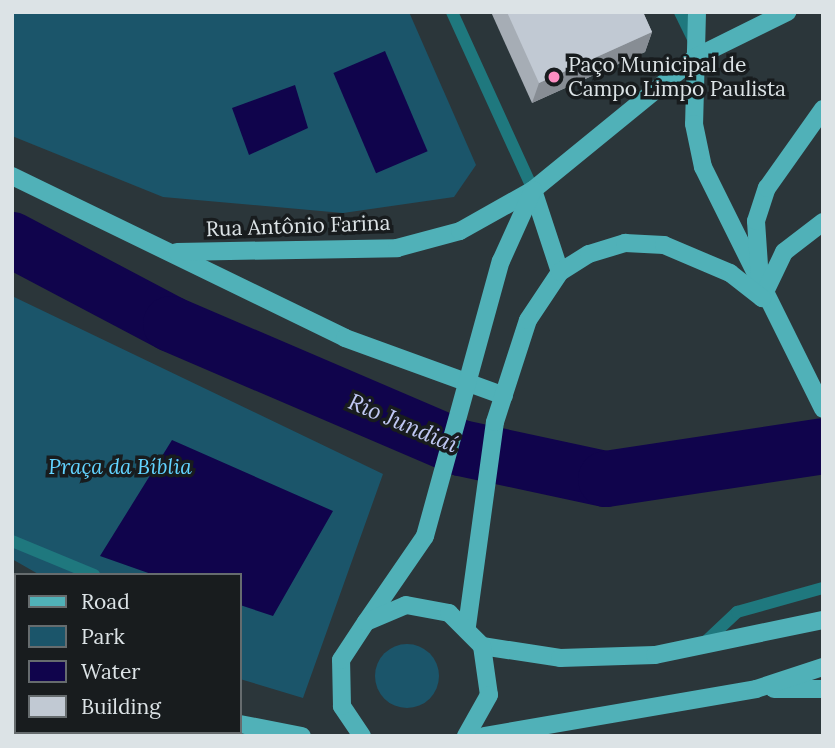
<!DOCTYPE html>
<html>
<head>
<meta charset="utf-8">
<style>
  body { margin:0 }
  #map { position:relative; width:835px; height:748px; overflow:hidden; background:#2b363a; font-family:Lora,serif }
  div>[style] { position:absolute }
  .green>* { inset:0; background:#1b556a }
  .round { border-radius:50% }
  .water>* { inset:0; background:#10044c; transform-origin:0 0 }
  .river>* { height:56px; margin:-28px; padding:0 28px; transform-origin:28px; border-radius:28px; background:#10044c }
  .service>* { height:12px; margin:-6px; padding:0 6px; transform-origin:6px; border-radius:6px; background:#1f787e }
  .primary>* { height:18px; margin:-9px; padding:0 9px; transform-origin:9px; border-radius:9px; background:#50b1b8 }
  .wall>* { inset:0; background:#a6adb5 }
  .shaded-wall>* { inset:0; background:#878d94 }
  .building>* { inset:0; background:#c1c9d3 }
  .dots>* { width:19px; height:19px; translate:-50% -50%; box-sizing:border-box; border:4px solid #181c1e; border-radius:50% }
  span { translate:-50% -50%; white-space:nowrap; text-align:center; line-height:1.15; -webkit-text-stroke:7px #181c1e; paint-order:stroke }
  .poi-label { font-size:21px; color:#dce3e6 }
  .left { translate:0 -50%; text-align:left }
  .street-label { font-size:21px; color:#dce3e6 }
  .park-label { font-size:21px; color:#62d3ff; font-style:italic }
  .water-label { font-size:23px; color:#c0c8f3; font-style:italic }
  .frame { position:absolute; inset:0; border:14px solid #dce3e6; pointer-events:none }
  .legend { position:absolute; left:14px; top:573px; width:228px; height:161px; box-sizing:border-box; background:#181c1e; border:2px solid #666c6e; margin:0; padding:9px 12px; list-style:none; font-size:21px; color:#dce3e6 }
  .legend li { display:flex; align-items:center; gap:14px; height:35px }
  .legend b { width:35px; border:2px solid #666c6e }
</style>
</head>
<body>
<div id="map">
  <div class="green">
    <div style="clip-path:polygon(12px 12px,409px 12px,476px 165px,454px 197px,343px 213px,163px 197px,12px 136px)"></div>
    <div style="clip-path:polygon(12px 296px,383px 474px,303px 698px,240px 679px,240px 575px,40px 575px,12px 559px)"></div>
    <div class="round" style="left:375px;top:644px;width:64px;height:64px"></div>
  </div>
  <div class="water">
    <div style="left:385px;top:51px;width:109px;height:56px;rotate:67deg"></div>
    <div style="clip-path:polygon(295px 85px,308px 128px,249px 155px,232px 108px)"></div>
    <div style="clip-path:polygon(172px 440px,333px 511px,273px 616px,240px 605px,240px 575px,154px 575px,100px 556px)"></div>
  </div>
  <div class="river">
    <div style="left:12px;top:240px;width:180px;rotate:27.8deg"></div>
    <div style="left:171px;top:324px;width:315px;rotate:23.2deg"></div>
    <div style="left:461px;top:448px;width:148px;rotate:12.1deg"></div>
    <div style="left:606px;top:479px;width:219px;rotate:-8.6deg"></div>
  </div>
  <div class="service">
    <div style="left:452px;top:12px;width:196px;rotate:65.5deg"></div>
    <div style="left:680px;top:12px;width:34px;rotate:64deg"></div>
    <div style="left:12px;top:541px;width:89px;rotate:22.5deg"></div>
    <div style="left:703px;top:644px;width:47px;rotate:-43.3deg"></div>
    <div style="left:737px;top:612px;width:89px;rotate:-15.6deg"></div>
  </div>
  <div class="primary">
    <div style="left:697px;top:12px;width:112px;rotate:91.5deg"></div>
    <div style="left:694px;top:124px;width:44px;rotate:78.2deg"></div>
    <div style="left:703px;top:167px;width:270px;rotate:63.6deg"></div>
    <div style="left:12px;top:176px;width:370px;rotate:25.9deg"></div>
    <div style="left:345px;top:338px;width:169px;rotate:20deg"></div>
    <div style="left:533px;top:190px;width:86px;rotate:71.8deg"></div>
    <div style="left:177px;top:252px;width:220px;rotate:-1deg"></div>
    <div style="left:397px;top:248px;width:65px;rotate:-15.1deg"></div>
    <div style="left:460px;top:231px;width:84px;rotate:-29.3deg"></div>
    <div style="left:533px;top:190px;width:210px;rotate:-39.2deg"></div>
    <div style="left:696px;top:57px;width:102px;rotate:-26.3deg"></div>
    <div style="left:760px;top:280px;width:59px;rotate:-93.9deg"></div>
    <div style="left:756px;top:221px;width:35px;rotate:-72deg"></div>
    <div style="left:767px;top:188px;width:97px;rotate:-54.7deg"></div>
    <div style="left:762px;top:298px;width:51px;rotate:-64.4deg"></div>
    <div style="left:784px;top:252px;width:49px;rotate:-37.6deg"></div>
    <div style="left:12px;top:610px;width:4px;rotate:27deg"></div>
    <div style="left:366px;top:622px;width:104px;rotate:-55.5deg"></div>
    <div style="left:425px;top:536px;width:285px;rotate:-74.6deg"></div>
    <div style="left:501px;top:261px;width:78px;rotate:-65.7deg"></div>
    <div style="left:467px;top:626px;width:206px;rotate:-82.2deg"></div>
    <div style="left:495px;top:422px;width:107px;rotate:-72.1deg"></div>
    <div style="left:528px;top:320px;width:58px;rotate:-56.3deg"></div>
    <div style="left:560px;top:272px;width:34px;rotate:-32deg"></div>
    <div style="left:589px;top:254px;width:38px;rotate:-17deg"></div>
    <div style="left:625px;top:243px;width:39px;rotate:3deg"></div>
    <div style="left:664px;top:245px;width:72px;rotate:23deg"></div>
    <div style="left:730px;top:273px;width:41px;rotate:38deg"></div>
    <div style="left:482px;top:646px;width:79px;rotate:8.7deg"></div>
    <div style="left:560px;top:658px;width:95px;rotate:-1.8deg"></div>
    <div style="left:655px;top:655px;width:172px;rotate:-11.8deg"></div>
    <div style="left:774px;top:689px;width:49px"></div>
    <div style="left:240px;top:724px;width:63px;rotate:11deg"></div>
    <div style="left:362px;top:736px;width:36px;rotate:-124deg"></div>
    <div style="left:342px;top:706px;width:46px;rotate:-91.2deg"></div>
    <div style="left:341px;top:660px;width:45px;rotate:-56.7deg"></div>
    <div style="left:366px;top:622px;width:43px;rotate:-23deg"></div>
    <div style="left:406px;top:605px;width:44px;rotate:10.5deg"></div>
    <div style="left:449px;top:613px;width:47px;rotate:45deg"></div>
    <div style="left:482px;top:646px;width:49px;rotate:81.9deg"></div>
    <div style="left:489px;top:695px;width:47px;rotate:119.3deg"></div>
    <div style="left:484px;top:736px;width:276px;rotate:-9.8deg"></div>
    <div style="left:756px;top:689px;width:71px;rotate:-18.2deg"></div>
  </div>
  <div class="wall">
    <div style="clip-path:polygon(491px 12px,643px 12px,652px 32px,645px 52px,532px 103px)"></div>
  </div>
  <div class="shaded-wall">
    <div style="clip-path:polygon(652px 32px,645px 52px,532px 103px,539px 83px)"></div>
  </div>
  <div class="building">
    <div style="clip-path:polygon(507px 12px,643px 12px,652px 32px,539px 83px)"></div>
  </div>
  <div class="dots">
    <div style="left:554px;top:77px;background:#fc8fc2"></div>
  </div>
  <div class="poi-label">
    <span class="left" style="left:568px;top:77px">Paço Municipal de<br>Campo Limpo Paulista</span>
  </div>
  <div class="street-label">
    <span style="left:298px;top:226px;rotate:-2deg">Rua Antônio Farina</span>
  </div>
  <div class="park-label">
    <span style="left:120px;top:467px">Praça da Bíblia</span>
  </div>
  <div class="water-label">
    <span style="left:403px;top:423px;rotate:23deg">Rio Jundiaí</span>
  </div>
  <div class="frame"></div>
  <ul class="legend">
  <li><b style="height:9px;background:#50b1b8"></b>Road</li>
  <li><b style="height:19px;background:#1b556a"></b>Park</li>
  <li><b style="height:19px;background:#10044c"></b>Water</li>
  <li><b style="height:19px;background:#c1c9d3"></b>Building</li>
  </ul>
</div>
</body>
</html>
